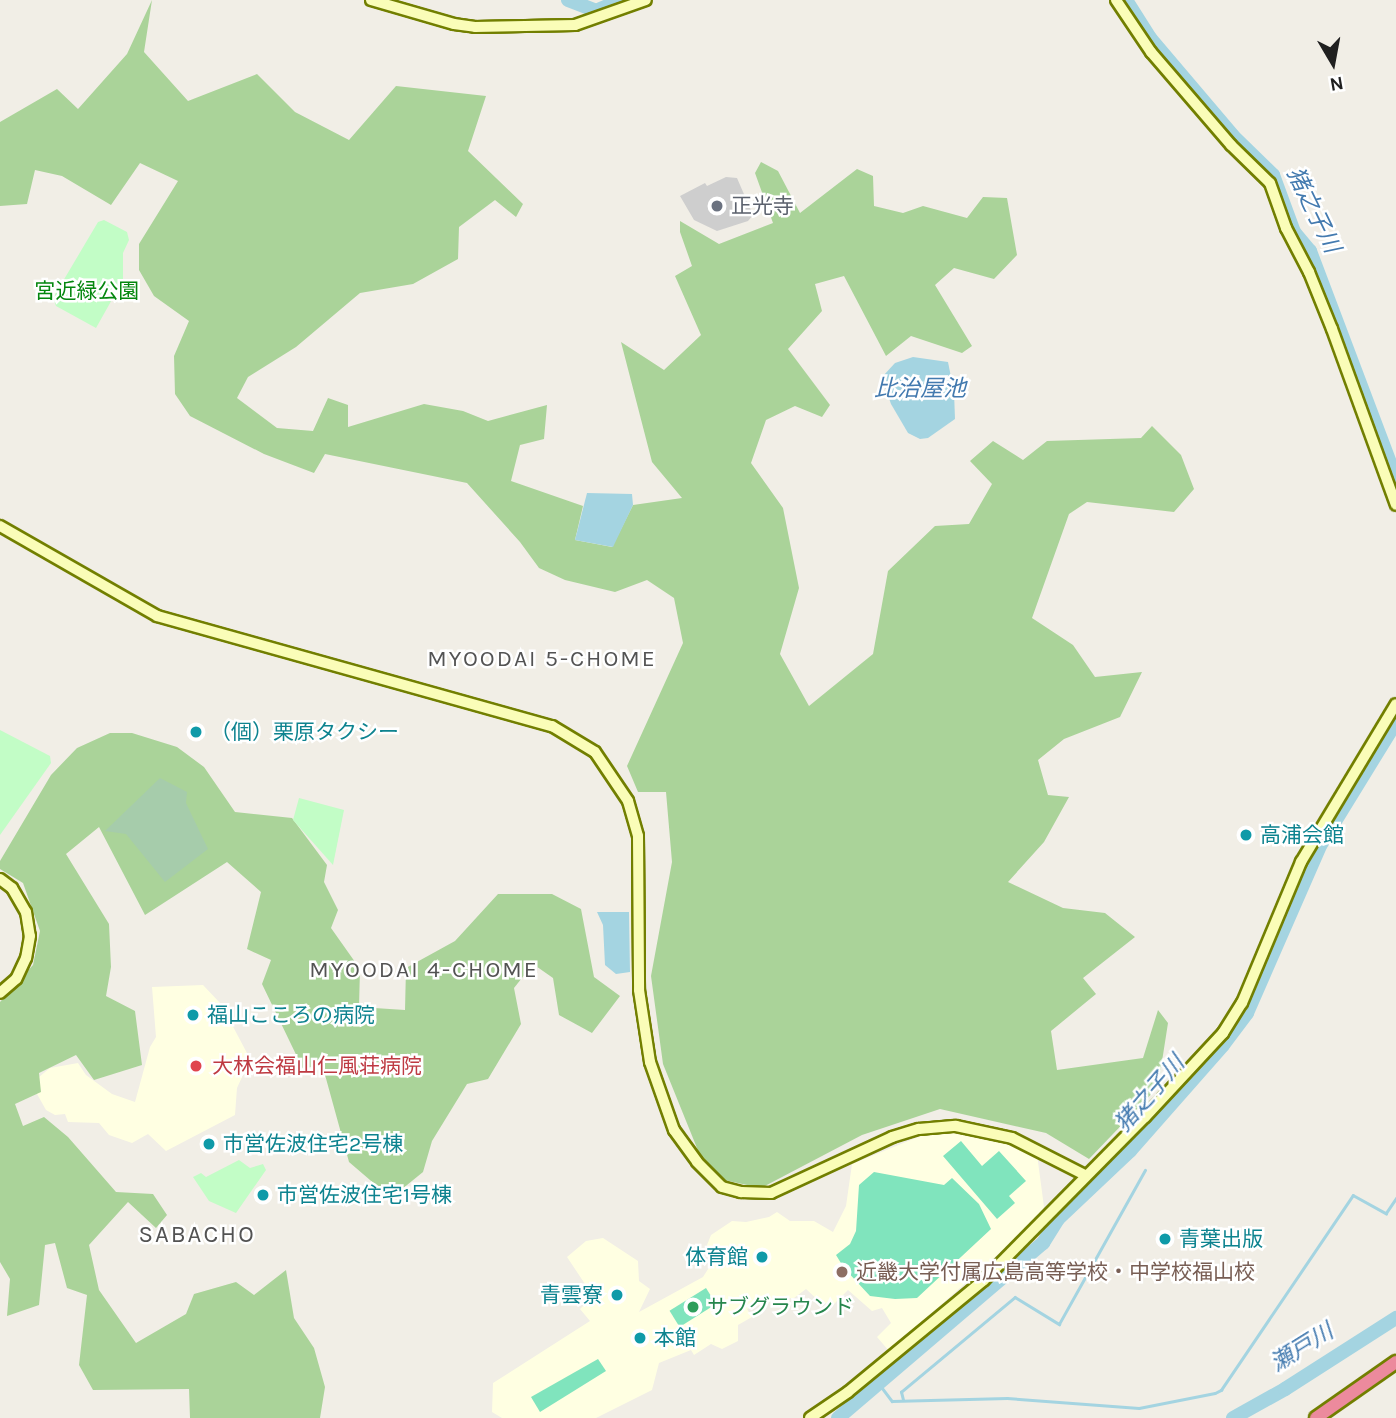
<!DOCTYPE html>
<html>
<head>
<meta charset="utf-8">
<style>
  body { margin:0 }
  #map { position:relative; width:1396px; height:1418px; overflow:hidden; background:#f1eee6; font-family:Karla,"Noto Sans JP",sans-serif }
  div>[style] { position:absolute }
  .education>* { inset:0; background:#ffffe2 }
  .religious>* { inset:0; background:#cecece }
  .forest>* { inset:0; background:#aad399 }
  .cemetery>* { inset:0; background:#a6ccab }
  .park>* { inset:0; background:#c2fdc6 }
  .pitch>* { inset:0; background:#80e4bd; transform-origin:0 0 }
  .water>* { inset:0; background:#a4d4e1 }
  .stream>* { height:2.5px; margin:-1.25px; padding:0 1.25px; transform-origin:1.25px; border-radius:1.25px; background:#a4d4e1 }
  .river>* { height:14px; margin:-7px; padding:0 7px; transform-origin:7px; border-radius:7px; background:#a4d4e1 }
  .roads { filter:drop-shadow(2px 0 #727f00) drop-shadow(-2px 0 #727f00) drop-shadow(0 2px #727f00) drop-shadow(0 -2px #727f00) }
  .secondary>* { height:10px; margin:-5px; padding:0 5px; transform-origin:5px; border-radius:5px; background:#fafdb8 }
  .highway>* { height:12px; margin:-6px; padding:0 6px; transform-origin:6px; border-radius:6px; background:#ec8a9d }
  .dots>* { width:19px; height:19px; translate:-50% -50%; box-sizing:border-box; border:4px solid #fff; border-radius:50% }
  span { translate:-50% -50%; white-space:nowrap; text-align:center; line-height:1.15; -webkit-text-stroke:5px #fff; paint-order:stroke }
  .worship-label { font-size:21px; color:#5b616d }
  .left { translate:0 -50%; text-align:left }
  .park-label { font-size:21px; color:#05870f }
  .culture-label { font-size:21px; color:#0d838f }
  .right { translate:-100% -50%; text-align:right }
  .health-label { font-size:21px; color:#be3a42 }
  .education-label { font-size:21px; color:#785e54 }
  .leisure-label { font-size:21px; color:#27864d }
  .water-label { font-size:23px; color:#437aaf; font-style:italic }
  .neighbourhood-label { font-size:23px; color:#535353; letter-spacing:2px }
  .quarter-label { font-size:24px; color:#535353; letter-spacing:2px }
  .north { position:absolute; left:1298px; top:28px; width:70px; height:70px; -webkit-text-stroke:5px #fff; paint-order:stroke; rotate:170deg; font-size:19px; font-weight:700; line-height:28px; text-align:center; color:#202020 }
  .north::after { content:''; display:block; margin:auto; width:24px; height:32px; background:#202020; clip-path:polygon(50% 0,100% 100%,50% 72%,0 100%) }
</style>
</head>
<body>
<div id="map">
  <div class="education">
    <div style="clip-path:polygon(203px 985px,221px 1004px,247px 1053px,248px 1064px,237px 1088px,235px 1115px,166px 1151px,148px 1134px,132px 1143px,109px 1135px,99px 1123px,68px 1122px,65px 1114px,55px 1115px,46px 1110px,37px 1094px,39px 1077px,50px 1068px,78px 1063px,86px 1075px,112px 1094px,135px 1102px,150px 1047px,156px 1037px,152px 987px)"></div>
    <div style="clip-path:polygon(959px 1131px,1014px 1143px,1037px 1154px,1044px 1207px,1032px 1224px,889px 1351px,877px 1337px,891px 1323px,882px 1308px,872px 1311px,848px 1290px,833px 1305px,820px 1302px,806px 1289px,794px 1298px,778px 1299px,747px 1309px,752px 1317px,738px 1325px,738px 1341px,722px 1349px,711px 1344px,694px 1355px,691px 1350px,659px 1363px,652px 1390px,596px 1418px,502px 1418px,492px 1412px,493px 1383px,590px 1321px,580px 1309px,593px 1296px,567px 1257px,586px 1241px,603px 1238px,638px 1261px,639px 1281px,650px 1289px,639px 1312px,703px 1277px,710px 1266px,707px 1245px,711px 1235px,732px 1221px,746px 1222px,769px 1217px,777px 1212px,790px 1221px,814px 1221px,833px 1232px,846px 1206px,852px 1164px,923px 1135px)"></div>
  </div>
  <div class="religious">
    <div style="clip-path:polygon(726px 177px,737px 178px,753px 215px,748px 221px,717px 231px,694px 220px,680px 196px,705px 183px,707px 186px)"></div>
  </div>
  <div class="forest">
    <div style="clip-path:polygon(152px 0,144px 52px,188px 101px,257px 74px,295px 112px,349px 140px,396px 86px,486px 96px,468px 151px,523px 204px,516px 217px,495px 200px,459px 227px,458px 259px,413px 284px,360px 293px,296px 347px,248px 377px,237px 398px,277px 428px,313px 431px,328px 398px,348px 405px,348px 427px,424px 404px,463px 411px,488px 421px,547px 405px,544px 439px,520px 445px,511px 481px,583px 506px,575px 540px,612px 547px,633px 505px,682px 498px,652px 462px,621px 342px,664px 370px,701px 335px,675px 276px,692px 266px,680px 232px,680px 221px,719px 244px,773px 223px,755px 173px,761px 162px,778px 171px,800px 213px,857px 169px,873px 176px,874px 206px,903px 213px,923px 206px,967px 218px,983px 197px,1007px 198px,1017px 255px,994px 279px,954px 268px,935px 285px,972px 346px,962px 353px,911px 336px,886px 356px,844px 276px,815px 284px,822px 311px,788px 349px,830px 405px,822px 417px,795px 406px,766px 420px,751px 463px,783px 508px,799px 588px,780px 654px,809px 706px,873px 654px,888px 571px,935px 526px,969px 524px,992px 484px,970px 461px,993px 441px,1023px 460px,1047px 441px,1141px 438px,1152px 426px,1181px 455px,1194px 489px,1174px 512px,1087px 502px,1069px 514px,1032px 618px,1073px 645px,1095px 677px,1142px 672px,1120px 717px,1064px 739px,1038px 760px,1048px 795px,1069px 797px,1044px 842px,1008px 882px,1063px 908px,1105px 913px,1135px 937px,1083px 978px,1096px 994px,1051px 1031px,1057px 1070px,1143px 1058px,1158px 1010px,1168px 1023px,1158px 1087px,1089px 1159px,1046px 1133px,940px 1109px,862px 1135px,761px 1188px,724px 1180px,699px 1153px,663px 1064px,651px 976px,672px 862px,666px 792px,638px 792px,627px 766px,683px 643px,674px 598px,647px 580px,615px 592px,565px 580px,539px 568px,520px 542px,467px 483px,325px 454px,314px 473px,264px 454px,190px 416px,175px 394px,174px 356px,189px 321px,154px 296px,139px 270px,139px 244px,178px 181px,140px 163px,111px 205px,62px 176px,35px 170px,27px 204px,0 206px,0 122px,57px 89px,78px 109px,127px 54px)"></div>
    <div style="clip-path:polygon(110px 733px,132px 733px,177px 747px,204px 767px,235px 812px,292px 818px,327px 865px,324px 882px,338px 910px,331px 928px,360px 969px,359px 1007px,405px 1010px,406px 968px,455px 941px,498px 894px,552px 894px,581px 909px,594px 977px,620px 996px,592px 1033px,559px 1015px,553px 978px,533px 964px,514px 988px,521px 1024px,488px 1079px,467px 1084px,432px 1141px,423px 1172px,391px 1198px,349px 1162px,322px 1064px,303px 1069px,262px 984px,271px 960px,247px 949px,261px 892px,227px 862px,145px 915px,99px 827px,66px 854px,109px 924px,111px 967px,106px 996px,135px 1011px,142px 1065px,94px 1080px,76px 1055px,39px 1073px,41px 1092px,15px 1104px,23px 1126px,44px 1117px,68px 1137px,116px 1192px,153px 1194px,167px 1215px,156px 1228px,128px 1202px,89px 1245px,99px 1290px,136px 1343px,186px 1314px,194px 1294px,236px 1282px,254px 1295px,286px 1270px,294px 1318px,314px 1348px,325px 1387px,320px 1418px,190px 1418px,189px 1389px,93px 1390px,79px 1365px,87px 1295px,67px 1288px,55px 1243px,45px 1245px,39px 1305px,7px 1316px,10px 1279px,0 1262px,0 1002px,33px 965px,40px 931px,23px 883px,0 869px,0 861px,51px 775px,77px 748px)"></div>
  </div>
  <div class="cemetery">
    <div style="clip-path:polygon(160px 778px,187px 792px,186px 803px,208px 849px,165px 882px,126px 834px,105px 831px)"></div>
  </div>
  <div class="park">
    <div style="clip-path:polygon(104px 220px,127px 232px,129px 240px,123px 253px,123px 280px,96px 328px,56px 306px,53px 298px,98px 222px)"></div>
    <div style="clip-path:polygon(0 730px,50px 756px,51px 763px,0 835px)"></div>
    <div style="clip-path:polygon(299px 798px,344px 810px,333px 865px,293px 820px)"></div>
    <div style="clip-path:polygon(239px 1160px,250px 1168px,263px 1164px,266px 1170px,236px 1213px,209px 1201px,193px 1177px,201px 1173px,206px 1177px)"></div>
  </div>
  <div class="pitch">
    <div style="clip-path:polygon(961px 1141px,982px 1166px,999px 1151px,1026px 1181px,1009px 1196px,1015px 1203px,997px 1219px,943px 1156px)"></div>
    <div style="clip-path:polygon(874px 1172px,944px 1185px,952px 1178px,979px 1204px,991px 1229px,917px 1298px,895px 1299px,870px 1296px,844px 1268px,836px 1255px,850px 1244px,856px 1231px,859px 1185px)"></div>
    <div style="left:706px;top:1288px;width:19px;height:43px;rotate:58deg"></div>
    <div style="clip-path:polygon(598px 1359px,606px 1371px,540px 1412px,531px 1397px)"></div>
  </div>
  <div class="water">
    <div style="clip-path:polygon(913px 357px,948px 362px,954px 392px,955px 419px,928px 438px,920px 439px,908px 433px,891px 404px,883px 381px,883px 376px,895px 363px)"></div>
    <div style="clip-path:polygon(587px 493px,632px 494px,633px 505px,613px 547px,575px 540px)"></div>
    <div style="clip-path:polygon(597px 912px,629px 912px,630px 972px,616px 974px,605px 965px,603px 925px)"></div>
  </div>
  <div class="stream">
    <div style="left:880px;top:1385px;width:20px;rotate:53deg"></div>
    <div style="left:892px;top:1401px;width:115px;rotate:-1.5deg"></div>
    <div style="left:1007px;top:1398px;width:132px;rotate:4.3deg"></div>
    <div style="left:1139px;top:1408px;width:77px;rotate:-11.2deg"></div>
    <div style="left:1215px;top:1393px;width:7px;rotate:-27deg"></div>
    <div style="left:1221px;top:1390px;width:235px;rotate:-55.9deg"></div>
    <div style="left:1353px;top:1195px;width:38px;rotate:29deg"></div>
    <div style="left:1386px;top:1213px;width:18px;rotate:-56deg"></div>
    <div style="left:903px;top:1400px;width:8px;rotate:-104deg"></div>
    <div style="left:901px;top:1392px;width:148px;rotate:-39.8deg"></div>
    <div style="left:1015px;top:1297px;width:52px;rotate:31.5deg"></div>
    <div style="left:1059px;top:1324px;width:176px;rotate:-60.8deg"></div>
  </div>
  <div class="river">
    <div style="left:568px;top:0;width:30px;rotate:21deg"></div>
    <div style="left:596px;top:11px;width:27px;rotate:-24deg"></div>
    <div style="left:1126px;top:0;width:45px;rotate:57.7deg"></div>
    <div style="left:1150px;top:38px;width:128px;rotate:49.7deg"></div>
    <div style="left:1233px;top:136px;width:56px;rotate:44.3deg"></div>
    <div style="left:1273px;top:175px;width:61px;rotate:69.8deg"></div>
    <div style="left:1294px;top:232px;width:25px;rotate:50deg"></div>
    <div style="left:1310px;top:251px;width:244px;rotate:69.3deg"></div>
    <div style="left:838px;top:1418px;width:270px;rotate:-40.5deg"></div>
    <div style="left:1043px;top:1243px;width:28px;rotate:-58deg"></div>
    <div style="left:1058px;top:1219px;width:99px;rotate:-43.4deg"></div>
    <div style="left:1130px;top:1151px;width:141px;rotate:-48.7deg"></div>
    <div style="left:1223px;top:1045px;width:40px;rotate:-53deg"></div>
    <div style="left:1247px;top:1013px;width:184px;rotate:-66.4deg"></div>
    <div style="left:1321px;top:844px;width:143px;rotate:-58.4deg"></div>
    <div style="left:1233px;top:1418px;width:60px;rotate:-29.1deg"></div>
    <div style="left:1285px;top:1389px;width:132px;rotate:-32.6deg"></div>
  </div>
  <div class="roads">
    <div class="secondary">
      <div style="left:371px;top:0;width:86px;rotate:16.1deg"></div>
      <div style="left:454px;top:24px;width:21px;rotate:8deg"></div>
      <div style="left:475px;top:27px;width:100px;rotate:-1.1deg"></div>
      <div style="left:575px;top:25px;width:75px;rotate:-19.4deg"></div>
      <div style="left:1116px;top:0;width:63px;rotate:56.1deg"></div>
      <div style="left:1151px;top:52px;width:123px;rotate:49.3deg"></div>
      <div style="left:1231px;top:145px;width:54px;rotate:44.3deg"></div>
      <div style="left:1270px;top:183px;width:48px;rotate:70.4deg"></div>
      <div style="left:1286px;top:228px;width:50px;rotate:62.4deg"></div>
      <div style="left:1309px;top:272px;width:61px;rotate:68deg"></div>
      <div style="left:1332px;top:329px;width:187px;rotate:70deg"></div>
      <div style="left:0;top:526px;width:181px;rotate:29.8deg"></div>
      <div style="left:157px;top:616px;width:410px;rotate:15.6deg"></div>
      <div style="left:552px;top:726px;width:50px;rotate:31.2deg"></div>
      <div style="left:595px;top:752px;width:59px;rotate:56deg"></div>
      <div style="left:628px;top:801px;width:36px;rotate:74deg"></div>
      <div style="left:638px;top:836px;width:154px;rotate:89.6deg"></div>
      <div style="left:639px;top:990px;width:73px;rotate:81.3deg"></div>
      <div style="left:650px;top:1062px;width:72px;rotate:70.6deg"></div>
      <div style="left:674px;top:1130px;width:39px;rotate:54deg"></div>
      <div style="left:697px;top:1162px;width:35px;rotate:45deg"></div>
      <div style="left:722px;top:1187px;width:20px;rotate:15deg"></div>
      <div style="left:741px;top:1192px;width:30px;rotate:2deg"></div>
      <div style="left:771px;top:1193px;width:133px;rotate:-24.8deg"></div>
      <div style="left:892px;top:1137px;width:28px;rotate:-17deg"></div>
      <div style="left:919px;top:1129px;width:37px;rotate:-5deg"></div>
      <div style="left:956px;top:1126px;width:57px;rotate:12.1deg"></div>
      <div style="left:1012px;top:1138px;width:82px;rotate:26.9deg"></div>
      <div style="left:0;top:879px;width:15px;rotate:37deg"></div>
      <div style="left:12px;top:888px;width:28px;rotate:60deg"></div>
      <div style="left:26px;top:912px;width:24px;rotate:81deg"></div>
      <div style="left:30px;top:936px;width:22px;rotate:100deg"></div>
      <div style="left:26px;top:958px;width:23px;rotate:115deg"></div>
      <div style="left:16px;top:979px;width:21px;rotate:139deg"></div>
      <div style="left:810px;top:1418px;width:46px;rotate:-34.4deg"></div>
      <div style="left:848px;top:1392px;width:176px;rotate:-39.5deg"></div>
      <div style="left:984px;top:1280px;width:229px;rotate:-45.4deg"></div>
      <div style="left:1145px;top:1117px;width:115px;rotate:-47.1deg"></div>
      <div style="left:1223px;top:1033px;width:36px;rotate:-58deg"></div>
      <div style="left:1242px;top:1003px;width:153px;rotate:-67.3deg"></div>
      <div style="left:1301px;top:862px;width:184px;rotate:-59deg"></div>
    </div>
    <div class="highway">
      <div style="left:1316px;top:1418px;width:98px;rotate:-35deg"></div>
    </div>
  </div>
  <div class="dots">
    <div style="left:717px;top:206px;background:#6b7280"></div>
    <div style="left:196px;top:732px;background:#0f9aa8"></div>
    <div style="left:1246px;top:835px;background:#0f9aa8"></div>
    <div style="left:193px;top:1015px;background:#0f9aa8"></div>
    <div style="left:196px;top:1066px;background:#e0444e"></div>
    <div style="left:209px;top:1144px;background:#0f9aa8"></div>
    <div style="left:263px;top:1195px;background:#0f9aa8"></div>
    <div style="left:1165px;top:1239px;background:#0f9aa8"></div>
    <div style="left:762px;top:1257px;background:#0f9aa8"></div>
    <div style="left:842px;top:1272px;background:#8d6e63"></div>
    <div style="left:617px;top:1295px;background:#0f9aa8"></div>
    <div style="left:693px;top:1307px;background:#2e9e5b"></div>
    <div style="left:640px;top:1338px;background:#0f9aa8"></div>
  </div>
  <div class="worship-label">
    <span class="left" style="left:731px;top:206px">正光寺</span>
  </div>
  <div class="park-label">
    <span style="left:87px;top:291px">宮近緑公園</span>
  </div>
  <div class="culture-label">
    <span class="left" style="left:210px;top:732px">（個）栗原タクシー</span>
    <span class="left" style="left:1260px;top:835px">高浦会館</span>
    <span class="left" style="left:207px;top:1015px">福山こころの病院</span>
    <span class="left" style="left:223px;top:1144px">市営佐波住宅2号棟</span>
    <span class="left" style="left:277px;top:1195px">市営佐波住宅1号棟</span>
    <span class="left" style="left:1179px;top:1239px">青葉出版</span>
    <span class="right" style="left:748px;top:1257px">体育館</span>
    <span class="right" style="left:603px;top:1295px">青雲寮</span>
    <span class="left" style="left:654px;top:1338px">本館</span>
  </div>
  <div class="health-label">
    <span class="left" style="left:212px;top:1066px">大林会福山仁風荘病院</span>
  </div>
  <div class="education-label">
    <span class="left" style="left:856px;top:1272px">近畿大学付属広島高等学校・中学校福山校</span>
  </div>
  <div class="leisure-label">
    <span class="left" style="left:707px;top:1307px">サブグラウンド</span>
  </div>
  <div class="water-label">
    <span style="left:1313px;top:210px;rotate:64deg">猪之子川</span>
    <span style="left:920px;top:389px">比治屋池</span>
    <span style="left:1150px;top:1094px;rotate:-49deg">猪之子川</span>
    <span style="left:1302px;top:1348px;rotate:-32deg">瀬戸川</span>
  </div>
  <div class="neighbourhood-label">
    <span style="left:542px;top:659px">MYOODAI 5-CHOME</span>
    <span style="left:424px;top:970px">MYOODAI 4-CHOME</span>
  </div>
  <div class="quarter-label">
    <span style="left:197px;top:1235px">SABACHO</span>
  </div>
  <div class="north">N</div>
</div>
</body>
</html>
